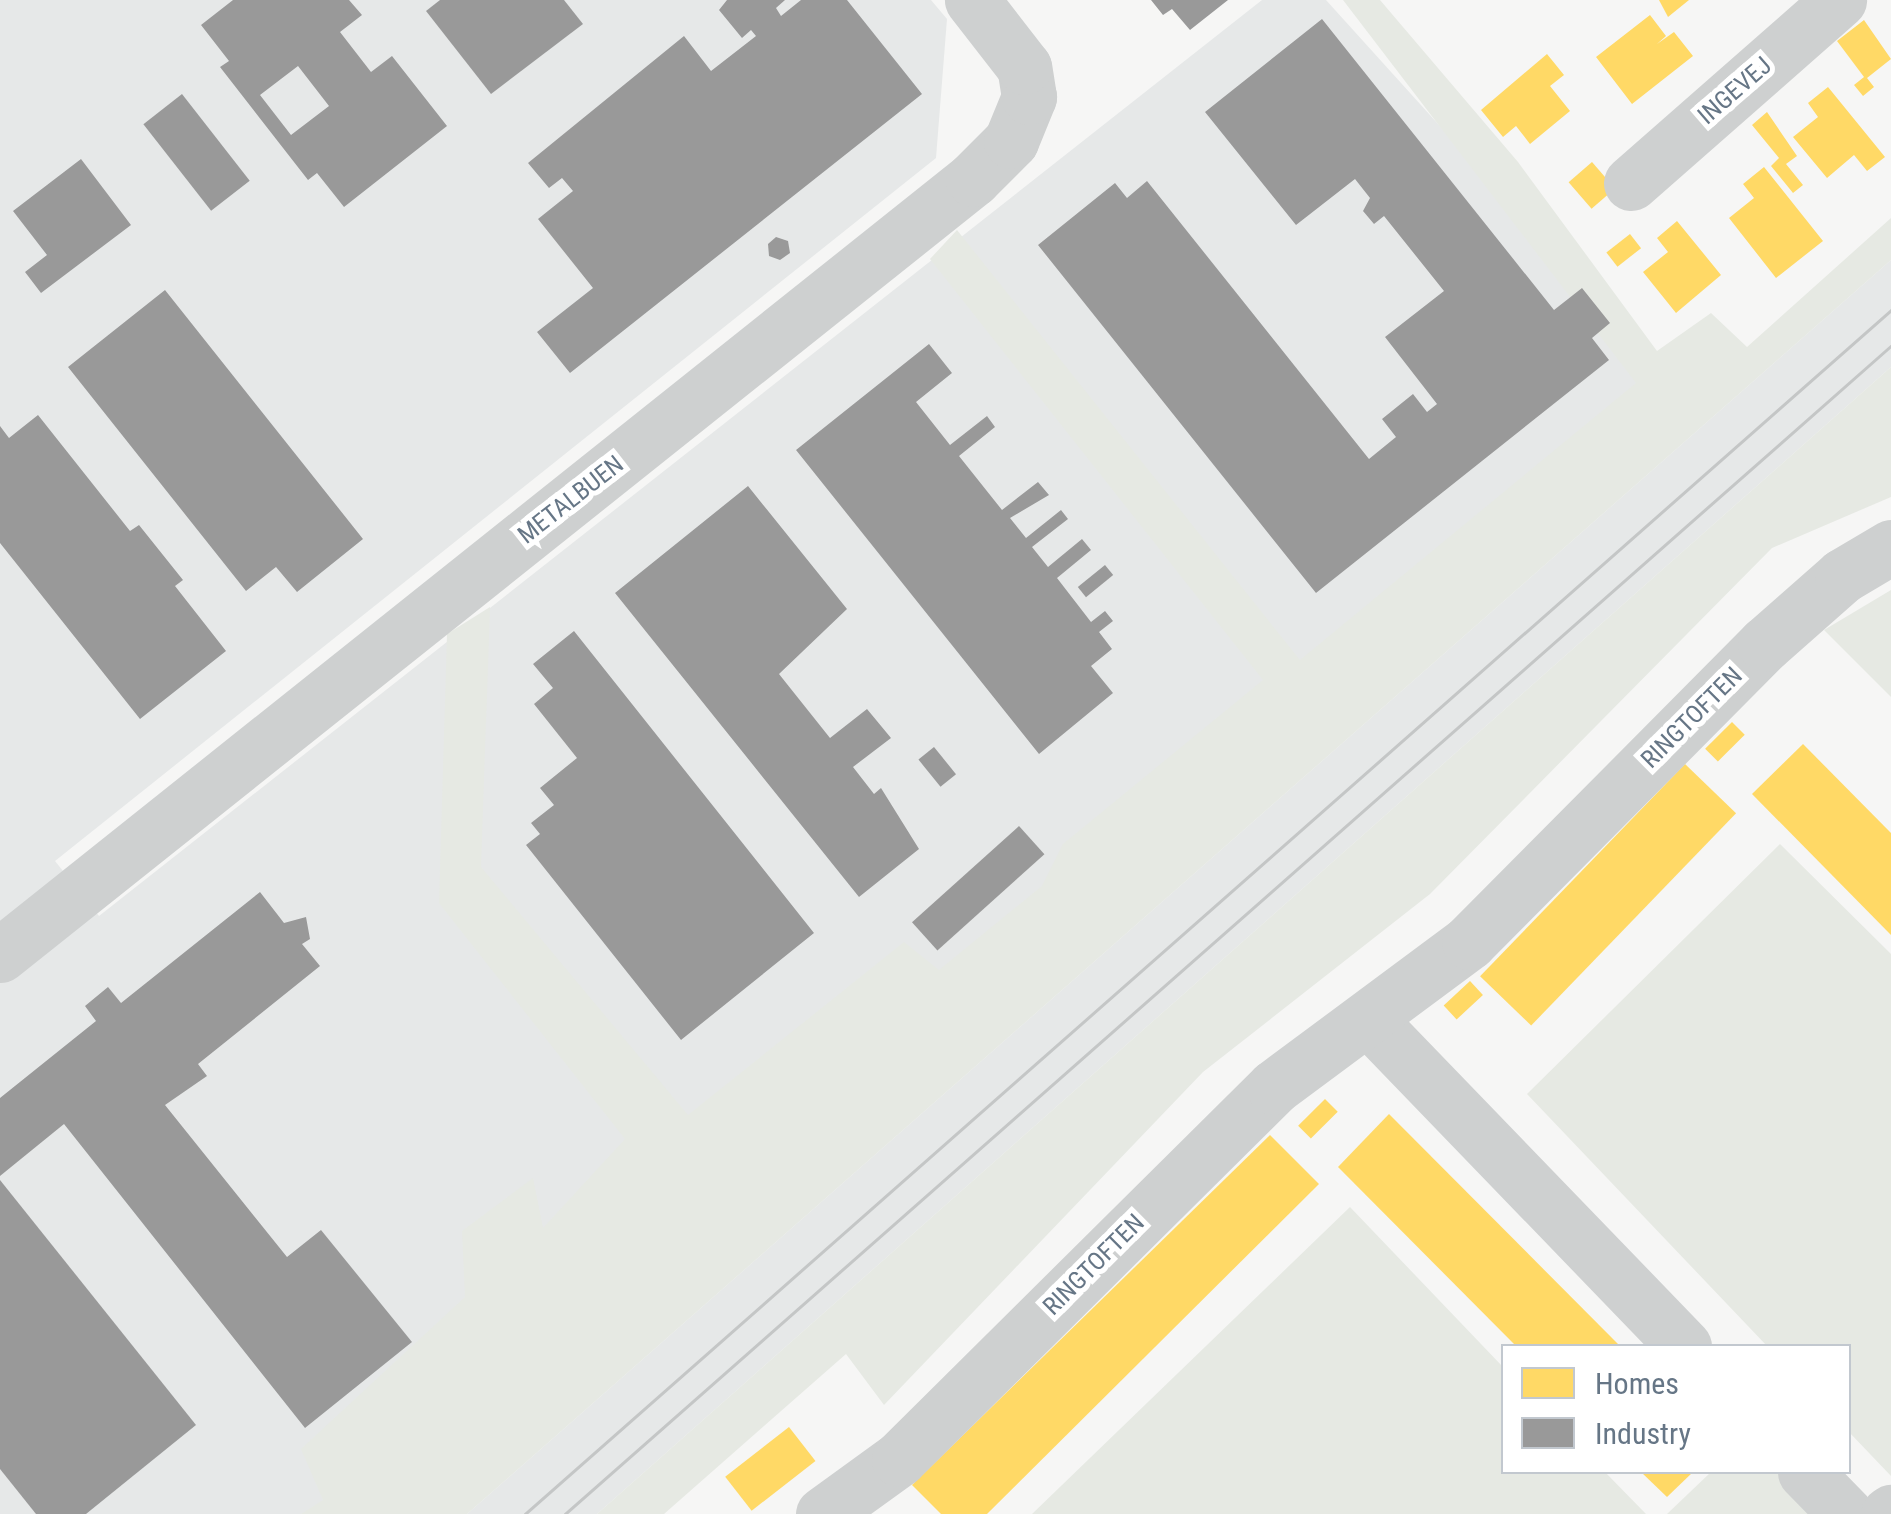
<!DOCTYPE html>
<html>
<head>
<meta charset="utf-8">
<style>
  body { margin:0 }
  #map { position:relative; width:1891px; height:1514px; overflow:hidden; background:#f6f6f5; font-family:"Roboto Condensed",sans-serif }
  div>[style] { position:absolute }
  .built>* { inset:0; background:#e6e8e8 }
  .green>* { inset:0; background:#e6e9e3 }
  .homes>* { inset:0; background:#ffd966; transform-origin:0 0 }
  .industry>* { inset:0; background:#999; transform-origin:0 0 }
  .minor>* { height:55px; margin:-27.5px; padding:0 27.5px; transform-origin:27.5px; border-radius:27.5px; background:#ced0d0 }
  .tram>* { height:2.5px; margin:-1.25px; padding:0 1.25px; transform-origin:1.25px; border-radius:1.25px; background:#c4c6c6 }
  span { translate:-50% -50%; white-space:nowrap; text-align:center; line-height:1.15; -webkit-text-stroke:10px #fff; paint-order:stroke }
  .street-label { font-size:25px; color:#667686 }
  .legend { position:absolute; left:1501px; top:1344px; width:350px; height:130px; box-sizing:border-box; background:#fff; border:2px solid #c2c8cf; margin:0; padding:12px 18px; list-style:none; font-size:30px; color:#667686 }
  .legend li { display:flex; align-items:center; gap:20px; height:50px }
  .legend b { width:50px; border:2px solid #c2c8cf }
</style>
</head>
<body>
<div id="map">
  <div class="built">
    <div style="clip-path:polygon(0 0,931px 0,947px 19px,936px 158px,55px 861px,99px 916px,1262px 0,1326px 0,1692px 405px,408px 1514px,0 1514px)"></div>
    <div style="clip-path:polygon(1891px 260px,1891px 367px,597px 1514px,467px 1514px)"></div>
  </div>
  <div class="green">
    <div style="clip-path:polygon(1343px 0,1380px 0,1518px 162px,1657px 351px,1711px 313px,1747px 347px,1891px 218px,1891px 260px,467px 1514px,301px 1514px,323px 1500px,301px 1449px,465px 1297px,462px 1231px,533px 1178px,543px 1228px,625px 1139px,439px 903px,447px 634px,490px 607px,481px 867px,688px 1115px,904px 942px,939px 970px,1042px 886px,1063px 844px,1263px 680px,930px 259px,957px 230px,1300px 660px,1636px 383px)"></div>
    <div style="clip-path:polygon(1891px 367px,1891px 497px,1772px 548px,1430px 894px,1203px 1072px,884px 1405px,846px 1354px,664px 1514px,597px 1514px)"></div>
    <div style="clip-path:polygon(1891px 590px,1891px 697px,1824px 630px)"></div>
    <div style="clip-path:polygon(1780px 844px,1891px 954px,1891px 1476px,1849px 1432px,1848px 1346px,1767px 1346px,1527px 1094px)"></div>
    <div style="clip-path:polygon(1350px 1207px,1503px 1367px,1504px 1472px,1605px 1472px,1646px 1514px,1032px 1514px)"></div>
    <div style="clip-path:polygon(1711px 1472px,1778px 1472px,1819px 1514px,1667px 1514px)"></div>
  </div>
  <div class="homes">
    <div style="clip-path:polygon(1659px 0,1689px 0,1668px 17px)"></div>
    <div style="clip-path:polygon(1650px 15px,1666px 36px,1657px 44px,1674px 32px,1693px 56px,1632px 104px,1596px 57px)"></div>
    <div style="clip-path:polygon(1864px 20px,1891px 59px,1867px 78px,1874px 87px,1863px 96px,1854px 85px,1864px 77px,1837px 41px)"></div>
    <div style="clip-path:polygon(1547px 54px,1564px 75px,1550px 86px,1570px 111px,1530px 144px,1516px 126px,1503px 137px,1481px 110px)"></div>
    <div style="clip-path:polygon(1828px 87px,1885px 157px,1867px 171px,1854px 155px,1827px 178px,1793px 137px,1818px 117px,1808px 103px)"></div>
    <div style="clip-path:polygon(1767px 112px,1797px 156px,1786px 164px,1803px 185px,1793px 193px,1771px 166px,1779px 158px,1752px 125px)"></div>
    <div style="left:1592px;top:162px;width:35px;height:31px;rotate:49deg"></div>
    <div style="clip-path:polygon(1764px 167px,1823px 241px,1776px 278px,1729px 218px,1754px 198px,1743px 184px)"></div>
    <div style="clip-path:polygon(1677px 221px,1721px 275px,1676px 313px,1643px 272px,1668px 252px,1657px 238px)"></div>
    <div style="left:1630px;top:234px;width:18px;height:30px;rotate:52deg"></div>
    <div style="left:1732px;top:722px;width:18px;height:38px;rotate:45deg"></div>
    <div style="clip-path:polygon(1803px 744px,1891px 833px,1891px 935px,1752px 794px)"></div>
    <div style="left:1685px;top:764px;width:71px;height:295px;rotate:44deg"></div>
    <div style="left:1470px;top:981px;width:19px;height:36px;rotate:47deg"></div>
    <div style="left:1325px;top:1099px;width:18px;height:38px;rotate:45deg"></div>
    <div style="clip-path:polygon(1389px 1114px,1620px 1346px,1516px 1346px,1338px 1167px)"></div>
    <div style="clip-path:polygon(1270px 1135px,1319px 1184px,987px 1514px,941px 1514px,912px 1485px)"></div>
    <div style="left:789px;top:1427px;width:43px;height:81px;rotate:52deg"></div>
    <div style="clip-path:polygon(1641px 1472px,1693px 1472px,1667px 1497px)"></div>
  </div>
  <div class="industry">
    <div style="clip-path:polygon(evenodd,233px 0,349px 0,362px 15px,340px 32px,371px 72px,392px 56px,447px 126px,344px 207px,317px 173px,308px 180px,220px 67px,229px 61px,201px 25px,233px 0,298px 66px,329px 106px,291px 135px,260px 95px,298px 66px)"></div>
    <div style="clip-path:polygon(440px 0,564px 0,583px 24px,491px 94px,426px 11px)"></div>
    <div style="clip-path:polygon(727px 0,785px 0,776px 8px,781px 16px,801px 0,847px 0,922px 94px,570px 373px,537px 332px,593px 288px,538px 219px,573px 191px,562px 178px,549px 188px,528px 163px,684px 36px,711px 71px,756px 36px,751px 30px,742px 38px,719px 10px)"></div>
    <div style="clip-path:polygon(1151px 0,1228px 0,1190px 30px,1172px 9px,1163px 15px)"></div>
    <div style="clip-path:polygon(1322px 19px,1554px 310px,1582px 288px,1610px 323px,1592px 338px,1609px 360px,1316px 593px,1038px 245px,1115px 183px,1127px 198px,1147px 181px,1369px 459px,1396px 437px,1382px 419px,1413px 394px,1427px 412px,1437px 404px,1385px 337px,1444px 291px,1384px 216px,1374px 224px,1363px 211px,1370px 198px,1355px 179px,1296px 225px,1205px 112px)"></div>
    <div style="left:182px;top:94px;width:110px;height:49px;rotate:52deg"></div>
    <div style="clip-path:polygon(81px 159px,131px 225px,41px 293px,25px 272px,47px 255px,13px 211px)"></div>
    <div style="clip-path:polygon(776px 237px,788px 241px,790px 253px,780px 260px,769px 256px,768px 244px)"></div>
    <div style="clip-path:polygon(165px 290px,363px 539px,297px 592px,276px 567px,246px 591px,68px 367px)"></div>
    <div style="clip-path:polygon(929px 344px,952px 373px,916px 402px,950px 445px,987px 416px,995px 427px,959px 456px,1002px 510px,1038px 482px,1049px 495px,1010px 518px,1026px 538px,1061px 510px,1068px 519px,1032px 547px,1048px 567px,1082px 539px,1091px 550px,1057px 578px,1091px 622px,1105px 611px,1113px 621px,1099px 632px,1112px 649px,1091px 666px,1113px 693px,1039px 754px,796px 450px)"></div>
    <div style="clip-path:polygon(38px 415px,130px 531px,139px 525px,183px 580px,175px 586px,226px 651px,140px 719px,0 543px,0 426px,9px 438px)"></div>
    <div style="clip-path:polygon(748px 486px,847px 609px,779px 674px,830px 738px,867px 709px,891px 738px,853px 767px,874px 794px,881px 788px,919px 849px,859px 897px,615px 593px)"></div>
    <div style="left:1105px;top:565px;width:13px;height:35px;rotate:51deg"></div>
    <div style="clip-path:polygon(574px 631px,814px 933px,681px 1040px,526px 845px,540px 834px,531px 823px,554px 805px,540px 788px,577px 758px,534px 704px,553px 688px,533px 664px)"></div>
    <div style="left:934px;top:747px;width:35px;height:20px;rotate:51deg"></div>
    <div style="left:1019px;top:826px;width:38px;height:144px;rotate:48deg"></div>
    <div style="clip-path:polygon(260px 892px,284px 923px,306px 917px,310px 939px,302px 944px,320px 966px,198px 1064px,207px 1076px,165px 1105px,287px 1257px,321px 1230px,412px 1342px,305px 1428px,64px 1124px,0 1176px,0 1098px,96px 1021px,85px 1006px,108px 987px,121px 1003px)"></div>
    <div style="clip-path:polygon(0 1180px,196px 1425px,86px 1514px,36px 1514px,0 1469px)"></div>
  </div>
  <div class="minor">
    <div style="left:1631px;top:183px;width:277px;rotate:-41.3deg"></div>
    <div style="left:0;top:955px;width:1245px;rotate:-38.57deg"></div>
    <div style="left:973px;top:179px;width:54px;rotate:-45deg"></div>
    <div style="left:1011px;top:141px;width:48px;rotate:-67.8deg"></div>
    <div style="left:1029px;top:97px;width:30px;rotate:-99deg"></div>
    <div style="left:1024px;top:67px;width:85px;rotate:-127.8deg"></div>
    <div style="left:1368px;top:1019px;width:455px;rotate:46deg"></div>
    <div style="left:1805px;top:1472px;width:59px;rotate:45.7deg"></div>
    <div style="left:823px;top:1514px;width:94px;rotate:-35.9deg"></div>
    <div style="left:899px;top:1459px;width:528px;rotate:-44.77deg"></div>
    <div style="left:1274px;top:1087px;width:243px;rotate:-36.6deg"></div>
    <div style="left:1469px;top:942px;width:420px;rotate:-45.2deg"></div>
    <div style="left:1765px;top:644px;width:103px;rotate:-41.4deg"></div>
    <div style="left:1842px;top:576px;width:57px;rotate:-30.6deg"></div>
    <div style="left:1888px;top:1514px;width:4px;rotate:-34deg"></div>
  </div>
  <div class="tram">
    <div style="left:525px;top:1514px;width:1821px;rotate:-41.39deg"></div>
    <div style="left:565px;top:1514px;width:1767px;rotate:-41.38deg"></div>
  </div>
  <div class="street-label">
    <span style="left:1735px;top:91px;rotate:-41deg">INGEVEJ</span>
    <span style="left:571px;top:500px;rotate:-38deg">METALBUEN</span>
    <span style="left:1692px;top:718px;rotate:-45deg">RINGTOFTEN</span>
    <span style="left:1094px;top:1265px;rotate:-45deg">RINGTOFTEN</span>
  </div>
  <ul class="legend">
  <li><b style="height:28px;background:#ffd966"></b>Homes</li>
  <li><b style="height:28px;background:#999"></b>Industry</li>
  </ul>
</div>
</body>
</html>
